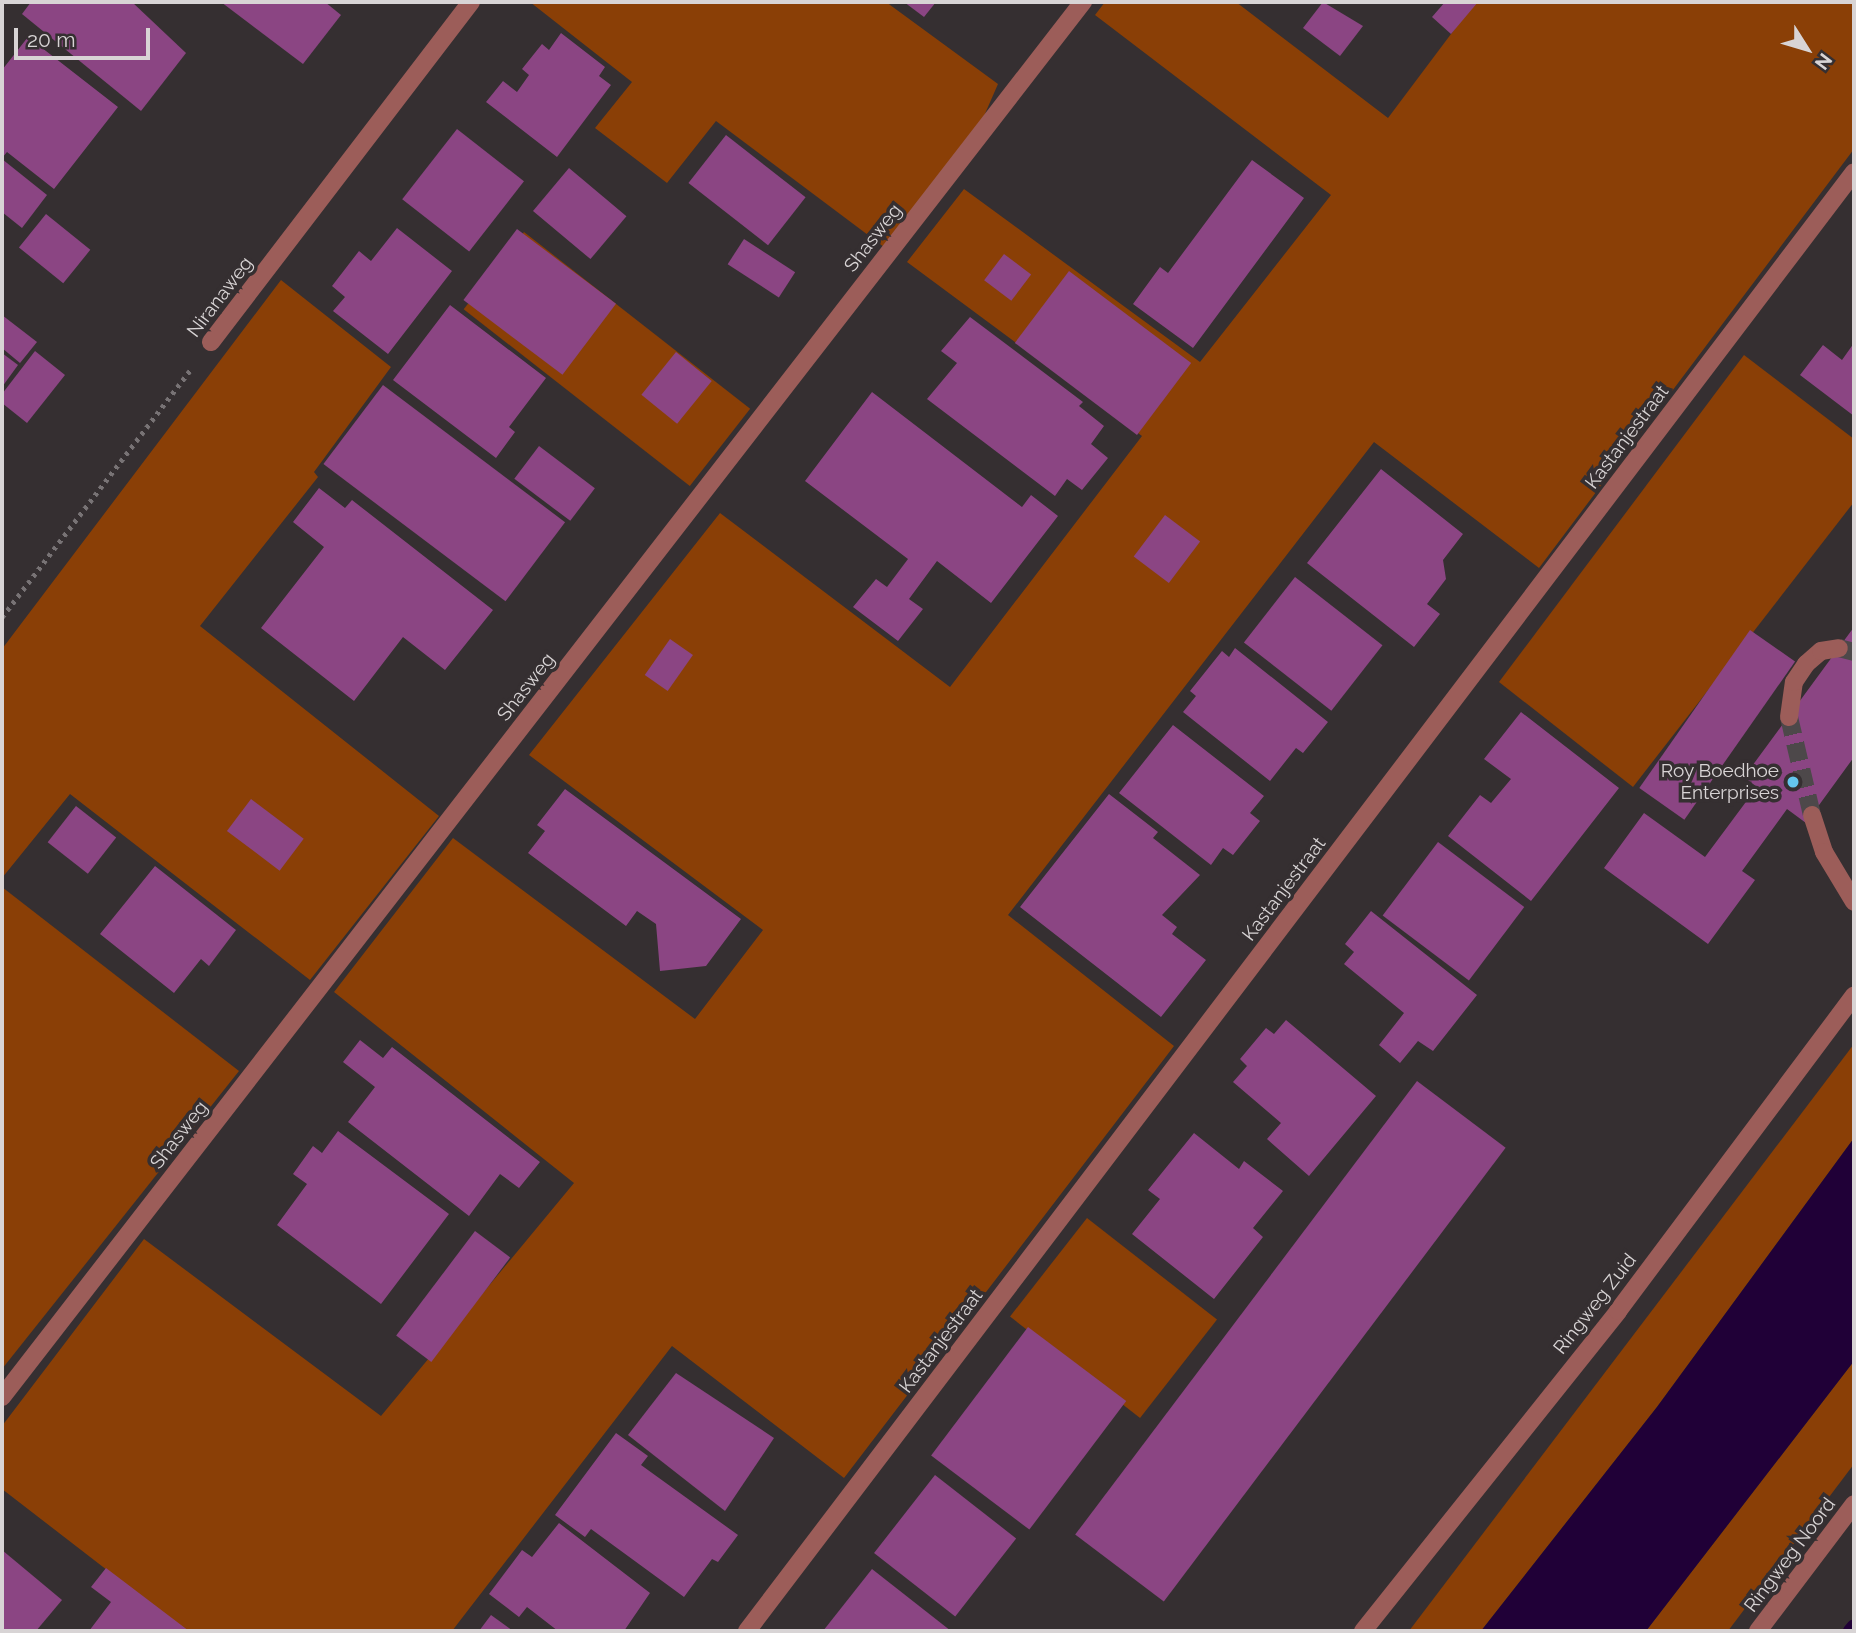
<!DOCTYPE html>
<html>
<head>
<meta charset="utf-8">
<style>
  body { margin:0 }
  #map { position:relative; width:1856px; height:1633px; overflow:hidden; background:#352f31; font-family:Raleway,sans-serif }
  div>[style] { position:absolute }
  .green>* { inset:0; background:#8a3f06; transform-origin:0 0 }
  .water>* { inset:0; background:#200037 }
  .stream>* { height:14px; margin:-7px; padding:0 7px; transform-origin:7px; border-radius:7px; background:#200037 }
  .building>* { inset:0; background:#8b4583; transform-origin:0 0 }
  .minor-tunnel>* { height:18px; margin-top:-9px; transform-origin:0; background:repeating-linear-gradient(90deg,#4d484a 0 18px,transparent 0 27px) }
  .path>* { height:4.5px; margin-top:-2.25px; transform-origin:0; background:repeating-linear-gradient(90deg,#787375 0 3.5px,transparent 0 8.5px) }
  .minor>* { height:18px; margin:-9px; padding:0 9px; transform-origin:9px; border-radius:9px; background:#9c5d59 }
  .dots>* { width:19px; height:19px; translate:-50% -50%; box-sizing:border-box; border:4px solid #352f31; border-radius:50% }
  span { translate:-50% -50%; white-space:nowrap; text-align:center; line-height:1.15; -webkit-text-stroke:7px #352f31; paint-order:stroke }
  .street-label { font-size:19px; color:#d8d4d5 }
  .poi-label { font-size:19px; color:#d8d4d5 }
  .right { translate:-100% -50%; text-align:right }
  .frame { position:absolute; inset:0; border:4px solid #d8d4d5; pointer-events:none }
  .north { position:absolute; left:1772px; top:14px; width:70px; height:70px; -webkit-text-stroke:5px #352f31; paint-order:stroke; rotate:127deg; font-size:19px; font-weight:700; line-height:28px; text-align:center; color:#d8d4d5 }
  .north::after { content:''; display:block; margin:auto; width:24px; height:32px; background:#d8d4d5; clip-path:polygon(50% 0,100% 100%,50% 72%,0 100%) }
  .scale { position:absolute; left:14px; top:28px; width:136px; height:32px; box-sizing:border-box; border:4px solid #d8d4d5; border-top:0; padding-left:9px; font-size:21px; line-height:24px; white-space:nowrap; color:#d8d4d5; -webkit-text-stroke:5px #352f31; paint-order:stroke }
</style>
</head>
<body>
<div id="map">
  <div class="green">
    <div style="clip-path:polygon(530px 2px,886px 2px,998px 84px,984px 116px,884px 247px,716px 121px,667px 183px,595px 128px,632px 82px)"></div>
    <div style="clip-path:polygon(1105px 2px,1236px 2px,1388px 118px,1475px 2px,1854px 2px,1854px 149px,1539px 568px,1374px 442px,1008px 915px,1174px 1046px,844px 1478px,672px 1346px,452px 1631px,186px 1631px,2px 1489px,2px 1426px,144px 1239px,381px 1416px,574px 1183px,334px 992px,453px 838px,695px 1019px,763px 930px,529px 755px,720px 513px,950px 687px,1142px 436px,907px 262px,964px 189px,1200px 362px,1331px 195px,1095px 15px)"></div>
    <div style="left:524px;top:232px;width:287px;height:98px;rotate:38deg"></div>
    <div style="clip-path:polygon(281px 280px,391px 367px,314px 472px,318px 477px,200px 626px,439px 816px,310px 980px,70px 794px,2px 878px,2px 649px)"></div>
    <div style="clip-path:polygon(1744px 355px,1854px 439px,1854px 502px,1633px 787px,1499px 682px)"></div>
    <div style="clip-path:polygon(2px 887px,239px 1071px,2px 1369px)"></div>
    <div style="clip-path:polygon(1854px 1044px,1854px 1138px,1657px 1407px,1481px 1631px,1409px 1631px)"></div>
    <div style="left:1087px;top:1218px;width:165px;height:125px;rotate:38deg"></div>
    <div style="clip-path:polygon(1854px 1361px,1854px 1464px,1728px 1631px,1646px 1631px)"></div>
  </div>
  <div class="water">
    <div style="clip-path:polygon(1854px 1138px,1854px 1361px,1646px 1631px,1481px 1631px,1657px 1407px)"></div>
  </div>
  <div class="stream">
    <div style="left:1850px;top:1631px;width:6px;rotate:-51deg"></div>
  </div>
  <div class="building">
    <div style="clip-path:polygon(31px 2px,132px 2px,186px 53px,141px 111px,22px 14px)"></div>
    <div style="clip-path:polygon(221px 2px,325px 2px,341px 15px,303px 64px)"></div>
    <div style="clip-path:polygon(904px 2px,936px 2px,924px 17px)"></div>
    <div style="clip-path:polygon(1323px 2px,1363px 26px,1340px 56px,1303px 28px)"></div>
    <div style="clip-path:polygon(1445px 2px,1478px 2px,1451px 34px,1432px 17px)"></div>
    <div style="clip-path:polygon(561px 33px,605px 67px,599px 76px,611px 85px,557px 157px,486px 102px,503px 81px,517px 92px,529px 75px,522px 69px,542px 44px,549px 50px)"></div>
    <div style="clip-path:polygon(28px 37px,118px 107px,54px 189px,7px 152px,2px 158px,2px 70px)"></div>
    <div style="left:457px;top:129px;width:85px;height:89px;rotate:38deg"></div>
    <div style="left:726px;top:135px;width:101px;height:61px;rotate:38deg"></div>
    <div style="clip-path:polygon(2px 159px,47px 195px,22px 228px,2px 212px)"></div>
    <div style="clip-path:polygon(1252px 160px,1304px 198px,1193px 348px,1133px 304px,1160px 267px,1168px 273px)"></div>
    <div style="left:569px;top:168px;width:75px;height:56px;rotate:40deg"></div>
    <div style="left:46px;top:214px;width:57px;height:43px;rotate:39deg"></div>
    <div style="clip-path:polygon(397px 228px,452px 271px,388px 354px,333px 311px,345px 297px,332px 286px,359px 251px,371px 261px)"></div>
    <div style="left:517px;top:229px;width:124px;height:89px;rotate:37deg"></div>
    <div style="left:744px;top:239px;width:61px;height:30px;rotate:33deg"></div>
    <div style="left:1004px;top:254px;width:34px;height:33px;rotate:37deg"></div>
    <div style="left:1069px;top:271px;width:153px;height:90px;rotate:37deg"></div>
    <div style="clip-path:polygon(450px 305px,546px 378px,509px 427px,515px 432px,496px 458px,393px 380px)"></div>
    <div style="clip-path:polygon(2px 315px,37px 342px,20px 363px,2px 348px)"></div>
    <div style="clip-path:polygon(970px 317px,1083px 402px,1079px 406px,1104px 426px,1091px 444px,1108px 458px,1082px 490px,1067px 479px,1055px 496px,927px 399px,957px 363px,941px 351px)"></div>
    <div style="clip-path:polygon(1854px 343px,1854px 416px,1800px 375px,1823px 345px,1842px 360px)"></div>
    <div style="clip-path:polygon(35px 351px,65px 375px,27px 423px,2px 403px,2px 394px)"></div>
    <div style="left:676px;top:352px;width:46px;height:55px;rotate:39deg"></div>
    <div style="clip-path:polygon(2px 353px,18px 365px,2px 387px)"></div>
    <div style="left:383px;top:385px;width:228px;height:99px;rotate:37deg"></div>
    <div style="clip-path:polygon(872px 392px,1022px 507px,1031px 495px,1058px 516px,991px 603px,937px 561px,909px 599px,923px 609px,898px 641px,853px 607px,876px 579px,887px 587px,908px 559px,805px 481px)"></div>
    <div style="left:539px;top:446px;width:70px;height:41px;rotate:37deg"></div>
    <div style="clip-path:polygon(1381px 469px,1463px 534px,1443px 560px,1446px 579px,1427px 604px,1440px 614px,1414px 647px,1307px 563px)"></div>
    <div style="clip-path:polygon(319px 488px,345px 508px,352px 500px,493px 610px,445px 670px,403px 637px,354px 701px,261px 628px,324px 547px,293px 522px)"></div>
    <div style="left:1165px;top:515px;width:44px;height:52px;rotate:37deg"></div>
    <div style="left:1295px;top:577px;width:111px;height:83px;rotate:38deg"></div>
    <div style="clip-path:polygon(1854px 627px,1854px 757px,1806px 823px,1787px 809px,1742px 871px,1755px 880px,1708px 944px,1604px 868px,1644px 813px,1705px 857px,1757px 787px,1744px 777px)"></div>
    <div style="left:1750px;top:630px;width:55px;height:193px;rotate:35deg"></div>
    <div style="left:670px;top:639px;width:28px;height:44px;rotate:35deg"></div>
    <div style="clip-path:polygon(1235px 648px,1328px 722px,1303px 753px,1296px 748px,1270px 781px,1183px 712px,1196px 696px,1190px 691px,1222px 651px,1229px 657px)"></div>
    <div style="clip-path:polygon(1521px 712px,1619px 788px,1531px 901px,1448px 836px,1480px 795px,1491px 803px,1511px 779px,1484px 759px)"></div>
    <div style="clip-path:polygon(1173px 725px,1264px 796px,1250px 813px,1260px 821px,1233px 855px,1223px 848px,1211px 865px,1119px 793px)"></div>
    <div style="clip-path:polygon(565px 789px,741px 919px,706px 966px,660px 971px,656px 924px,637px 911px,626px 926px,528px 853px,545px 831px,537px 825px)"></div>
    <div style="clip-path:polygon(1109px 794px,1158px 832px,1153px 838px,1200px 875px,1162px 915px,1177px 927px,1172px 934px,1206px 960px,1161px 1017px,1020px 907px)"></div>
    <div style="left:251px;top:799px;width:66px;height:40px;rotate:37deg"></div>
    <div style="left:76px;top:806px;width:51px;height:46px;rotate:38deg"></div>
    <div style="left:1438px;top:842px;width:108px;height:92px;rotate:37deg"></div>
    <div style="clip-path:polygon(155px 866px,236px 930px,209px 966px,201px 959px,174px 993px,100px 934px)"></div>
    <div style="clip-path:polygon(1371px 911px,1477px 995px,1433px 1051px,1418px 1041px,1400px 1063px,1379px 1045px,1404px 1013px,1344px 964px,1354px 952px,1345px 944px)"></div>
    <div style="clip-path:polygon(1286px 1020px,1376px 1096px,1309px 1176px,1267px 1139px,1281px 1123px,1233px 1082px,1247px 1066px,1240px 1059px,1266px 1028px,1274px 1034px)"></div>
    <div style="clip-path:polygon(360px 1040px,383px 1058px,392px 1047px,540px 1162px,519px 1188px,500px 1174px,469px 1216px,348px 1122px,375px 1087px,343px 1062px)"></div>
    <div style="left:1417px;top:1081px;width:111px;height:568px;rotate:37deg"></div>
    <div style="clip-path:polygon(338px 1131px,449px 1214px,381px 1304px,277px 1225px,307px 1184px,293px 1174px,313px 1146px,322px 1153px)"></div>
    <div style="clip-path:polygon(1194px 1133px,1239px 1169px,1244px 1161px,1283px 1191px,1253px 1228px,1263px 1237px,1214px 1299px,1132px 1234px,1160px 1199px,1148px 1190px)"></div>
    <div style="left:475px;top:1231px;width:44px;height:131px;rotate:37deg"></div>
    <div style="left:1028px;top:1327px;width:123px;height:161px;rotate:37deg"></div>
    <div style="clip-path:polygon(676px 1373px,774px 1438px,725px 1511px,628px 1435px)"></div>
    <div style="clip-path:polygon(616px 1433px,648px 1456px,641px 1465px,738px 1535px,718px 1562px,712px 1559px,684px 1597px,591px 1529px,585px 1537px,555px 1515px)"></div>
    <div style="left:935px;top:1475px;width:103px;height:99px;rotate:38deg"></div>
    <div style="clip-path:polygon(559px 1523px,650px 1593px,624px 1631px,558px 1631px,527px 1607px,519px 1617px,489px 1594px,522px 1550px,532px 1557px)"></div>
    <div style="clip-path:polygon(2px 1550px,62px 1600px,36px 1631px,2px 1631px)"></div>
    <div style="clip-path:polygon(106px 1568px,189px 1631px,89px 1631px,111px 1602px,91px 1587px)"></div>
    <div style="clip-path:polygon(872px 1569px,951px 1631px,823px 1631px)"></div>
    <div style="clip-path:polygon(491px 1615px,513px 1631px,479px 1631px)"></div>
  </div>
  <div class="minor-tunnel">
    <div style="left:1839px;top:648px;width:16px;rotate:15deg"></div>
    <div style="left:1789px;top:717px;width:101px;rotate:76.8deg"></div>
  </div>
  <div class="path">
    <div style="left:2px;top:617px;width:313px;rotate:-52.7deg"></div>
  </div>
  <div class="minor">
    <div style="left:211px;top:342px;width:428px;rotate:-52.6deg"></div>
    <div style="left:1789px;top:717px;width:35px;rotate:-82deg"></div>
    <div style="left:1794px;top:682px;width:22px;rotate:-56deg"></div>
    <div style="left:1806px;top:664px;width:20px;rotate:-41deg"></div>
    <div style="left:1821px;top:651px;width:18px;rotate:-9deg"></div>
    <div style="left:1812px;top:815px;width:39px;rotate:72deg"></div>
    <div style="left:1824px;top:852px;width:58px;rotate:59deg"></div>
    <div style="left:2px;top:1397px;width:1765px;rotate:-52.23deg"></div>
    <div style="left:747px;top:1631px;width:1831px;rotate:-52.81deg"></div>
    <div style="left:1363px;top:1631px;width:409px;rotate:-51.4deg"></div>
    <div style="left:1618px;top:1311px;width:394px;rotate:-53.2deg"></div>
    <div style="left:1758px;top:1631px;width:159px;rotate:-52.9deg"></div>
  </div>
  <div class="dots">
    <div style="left:1793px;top:782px;background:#64c5ee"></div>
  </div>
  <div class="street-label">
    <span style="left:873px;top:238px;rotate:-52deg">Shasweg</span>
    <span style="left:220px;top:297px;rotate:-53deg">Niranaweg</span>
    <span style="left:1627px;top:437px;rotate:-53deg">Kastanjestraat</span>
    <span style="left:526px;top:687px;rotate:-52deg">Shasweg</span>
    <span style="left:1284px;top:889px;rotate:-53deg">Kastanjestraat</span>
    <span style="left:179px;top:1135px;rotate:-52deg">Shasweg</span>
    <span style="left:1595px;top:1304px;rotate:-52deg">Ringweg Zuid</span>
    <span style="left:941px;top:1341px;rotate:-53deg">Kastanjestraat</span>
    <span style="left:1790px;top:1555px;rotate:-53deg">Ringweg Noord</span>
  </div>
  <div class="poi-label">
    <span class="right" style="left:1779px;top:782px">Roy Boedhoe<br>Enterprises</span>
  </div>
  <div class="frame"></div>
  <div class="north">N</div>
  <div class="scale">20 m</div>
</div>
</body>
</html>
